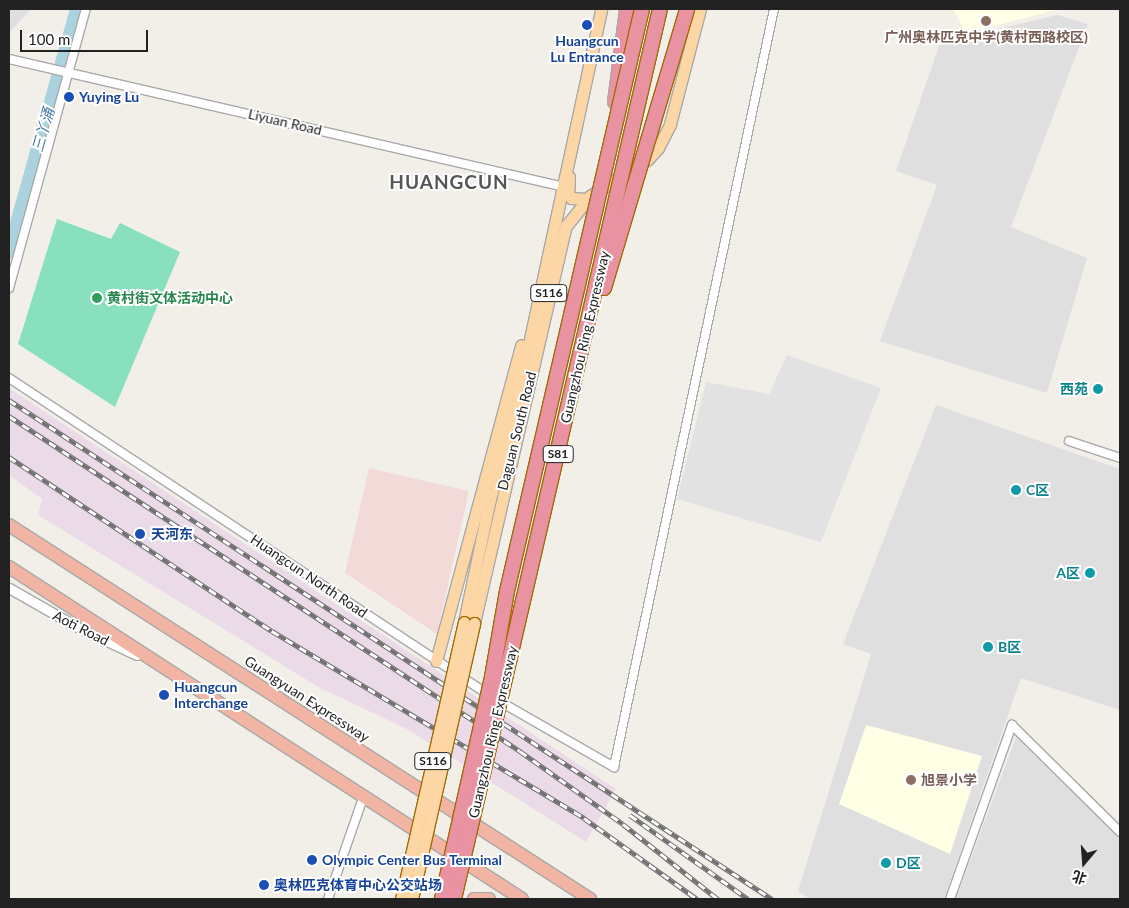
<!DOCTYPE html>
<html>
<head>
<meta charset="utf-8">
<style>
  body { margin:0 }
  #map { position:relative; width:1129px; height:908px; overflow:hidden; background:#f2efe9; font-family:Lato,"Noto Sans SC",sans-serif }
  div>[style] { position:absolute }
  .residential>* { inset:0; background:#e0dfdf }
  .commercial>* { inset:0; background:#f2dad9 }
  .industrial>* { inset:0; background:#ebdbe8 }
  .education>* { inset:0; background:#ffffe5 }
  .pitch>* { inset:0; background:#88e0be }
  .parking>* { inset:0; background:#e2e2e2 }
  .river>* { height:15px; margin:-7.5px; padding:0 7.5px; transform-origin:7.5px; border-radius:7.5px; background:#aad3df }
  .roads { filter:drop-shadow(1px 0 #a9a9a9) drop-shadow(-1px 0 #a9a9a9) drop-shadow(0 1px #a9a9a9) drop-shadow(0 -1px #a9a9a9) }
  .minor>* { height:8px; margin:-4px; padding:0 4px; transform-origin:4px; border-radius:4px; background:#fff }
  .tertiary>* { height:9px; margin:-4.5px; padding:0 4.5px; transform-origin:4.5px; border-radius:4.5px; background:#fff }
  .primary>* { height:11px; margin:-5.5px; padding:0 5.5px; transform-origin:5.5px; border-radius:5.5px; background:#fcd6a4 }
  .trunk>* { height:12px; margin:-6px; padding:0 6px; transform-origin:6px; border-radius:6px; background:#f2b4a3 }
  .motorway>* { height:14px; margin:-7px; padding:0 7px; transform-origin:7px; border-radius:7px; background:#e892a2 }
  .rail>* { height:4.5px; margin-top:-2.25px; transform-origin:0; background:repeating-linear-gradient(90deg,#fff 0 8px,#707070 0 16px); box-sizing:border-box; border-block:1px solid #707070 }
  .bridges { filter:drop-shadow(1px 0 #a06b00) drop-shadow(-1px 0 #a06b00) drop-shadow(0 1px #a06b00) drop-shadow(0 -1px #a06b00) }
  .primary-bridge>* { height:11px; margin:-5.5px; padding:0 5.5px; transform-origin:5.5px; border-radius:5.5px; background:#fcd6a4 }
  .motorway-bridge>* { height:14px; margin:-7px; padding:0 7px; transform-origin:7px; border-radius:7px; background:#e892a2 }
  .dots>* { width:14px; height:14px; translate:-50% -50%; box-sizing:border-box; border:2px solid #fff; border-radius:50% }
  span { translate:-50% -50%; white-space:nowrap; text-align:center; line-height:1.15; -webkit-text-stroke:4px #fff; paint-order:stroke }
  .shield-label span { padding:1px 4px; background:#fff; border:1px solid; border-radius:4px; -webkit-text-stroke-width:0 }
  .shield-label { font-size:12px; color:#222; font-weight:700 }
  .education-label { font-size:14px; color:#785e54; font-weight:700 }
  .left { translate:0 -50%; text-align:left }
  .transit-label { font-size:14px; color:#164399; font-weight:700 }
  .street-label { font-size:14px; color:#222 }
  .leisure-label { font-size:14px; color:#27864d; font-weight:700 }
  .culture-label { font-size:14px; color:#0d838f; font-weight:700 }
  .right { translate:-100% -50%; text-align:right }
  .water-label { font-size:15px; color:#4a7aab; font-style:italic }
  .district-label { font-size:19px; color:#555; font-weight:700; letter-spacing:1px }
  .frame { position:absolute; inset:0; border:10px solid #222; pointer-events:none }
  .north { position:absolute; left:1059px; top:838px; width:50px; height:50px; -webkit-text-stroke:4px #fff; paint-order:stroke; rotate:198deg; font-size:14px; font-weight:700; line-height:20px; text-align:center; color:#222 }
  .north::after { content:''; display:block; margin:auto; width:18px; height:22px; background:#222; clip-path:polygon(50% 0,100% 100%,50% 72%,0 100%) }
  .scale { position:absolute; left:20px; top:30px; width:128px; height:22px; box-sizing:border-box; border:2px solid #222; border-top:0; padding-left:6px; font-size:15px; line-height:18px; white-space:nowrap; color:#222; -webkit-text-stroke:4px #fff; paint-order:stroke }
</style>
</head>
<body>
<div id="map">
  <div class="residential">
    <div style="clip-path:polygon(9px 9px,31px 9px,9px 33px)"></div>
    <div style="clip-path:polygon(1057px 15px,1088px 24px,1011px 227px,1087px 258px,1047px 393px,880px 341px,937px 185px,896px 171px,940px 43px)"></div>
    <div style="clip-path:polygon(936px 405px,1120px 469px,1120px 710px,1021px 678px,944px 899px,810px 899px,798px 891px,871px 654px,843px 644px)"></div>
    <div style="clip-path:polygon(1016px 737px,1120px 839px,1120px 899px,956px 899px)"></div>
  </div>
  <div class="commercial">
    <div style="clip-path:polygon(369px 468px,469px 491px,437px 634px,345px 573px)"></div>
  </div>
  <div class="industrial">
    <div style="clip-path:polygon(9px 388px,616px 789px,586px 842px,405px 728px,320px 688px,38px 515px,42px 499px,9px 475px)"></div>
  </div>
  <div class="education">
    <div style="clip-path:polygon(953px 9px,1060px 9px,966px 33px)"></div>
    <div style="clip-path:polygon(866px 725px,982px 756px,950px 854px,839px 804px)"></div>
  </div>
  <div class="pitch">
    <div style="clip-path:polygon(57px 219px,111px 239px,120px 223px,180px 252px,115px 407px,18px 344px)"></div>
  </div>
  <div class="parking">
    <div style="clip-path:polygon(787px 355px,881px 388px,821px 542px,677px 499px,706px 382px,769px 394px)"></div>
  </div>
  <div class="river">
    <div style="left:9px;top:251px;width:251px;rotate:-74.3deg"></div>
  </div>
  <div class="roads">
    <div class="minor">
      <div style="left:9px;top:59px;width:565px;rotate:12.98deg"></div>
      <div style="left:9px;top:288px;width:289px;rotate:-74.6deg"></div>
      <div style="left:9px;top:378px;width:575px;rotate:33.44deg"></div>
      <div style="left:1069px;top:441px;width:54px;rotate:18.4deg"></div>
      <div style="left:499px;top:701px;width:133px;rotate:29.9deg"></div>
      <div style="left:614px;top:767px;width:775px;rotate:-78.08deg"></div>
      <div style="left:328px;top:899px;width:110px;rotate:-70.9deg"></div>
      <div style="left:950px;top:899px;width:185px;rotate:-70.4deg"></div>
      <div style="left:1012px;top:725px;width:152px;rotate:44.7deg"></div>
    </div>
    <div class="tertiary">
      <div style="left:9px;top:588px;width:81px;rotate:29.7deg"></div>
      <div style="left:79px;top:628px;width:64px;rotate:25deg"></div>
    </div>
    <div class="primary">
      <div style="left:569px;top:177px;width:17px;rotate:93deg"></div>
      <div style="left:568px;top:194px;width:5px;rotate:53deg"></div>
      <div style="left:571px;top:198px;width:15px;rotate:4deg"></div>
      <div style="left:464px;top:622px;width:122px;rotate:-78.1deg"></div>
      <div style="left:489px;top:503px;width:122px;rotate:-75.3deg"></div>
      <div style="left:520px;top:385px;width:385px;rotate:-77.8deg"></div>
      <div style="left:474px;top:623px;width:408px;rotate:-77deg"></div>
      <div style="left:566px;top:226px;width:38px;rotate:-51deg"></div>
      <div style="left:590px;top:196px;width:69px;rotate:-32.5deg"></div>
      <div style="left:648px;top:159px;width:15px;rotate:-48deg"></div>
      <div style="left:658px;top:148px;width:27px;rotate:-63deg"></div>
      <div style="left:670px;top:124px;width:119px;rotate:-75.4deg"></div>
      <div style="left:436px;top:661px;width:327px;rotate:-74.9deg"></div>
    </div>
    <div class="trunk">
      <div style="left:9px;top:525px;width:691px;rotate:32.77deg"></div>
      <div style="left:9px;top:567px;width:611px;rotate:32.91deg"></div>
      <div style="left:474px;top:899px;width:15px"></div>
    </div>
    <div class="motorway">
      <div style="left:615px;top:102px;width:94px;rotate:-82.6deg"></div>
    </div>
  </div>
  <div class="rail">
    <div style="left:9px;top:400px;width:912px;rotate:33.18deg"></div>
    <div style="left:9px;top:416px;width:611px;rotate:33.25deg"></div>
    <div style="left:520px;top:751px;width:126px;rotate:35.3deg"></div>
    <div style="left:623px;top:824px;width:121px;rotate:38.3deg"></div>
    <div style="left:9px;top:457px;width:315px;rotate:33.5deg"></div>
    <div style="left:272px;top:631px;width:364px;rotate:30.9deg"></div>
    <div style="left:584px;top:818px;width:139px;rotate:35.6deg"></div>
    <div style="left:630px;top:815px;width:145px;rotate:35.4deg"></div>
  </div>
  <div class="bridges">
    <div class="primary-bridge">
      <div style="left:401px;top:899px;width:284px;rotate:-77.2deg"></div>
      <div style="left:412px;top:899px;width:283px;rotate:-77.3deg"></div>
    </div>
    <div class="motorway-bridge">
      <div style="left:604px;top:288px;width:291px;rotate:-73.4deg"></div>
      <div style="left:442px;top:899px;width:228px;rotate:-77.3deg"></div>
      <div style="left:492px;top:677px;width:87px;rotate:-80.1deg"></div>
      <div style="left:507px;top:591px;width:597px;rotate:-76.94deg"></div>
      <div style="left:454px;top:899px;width:914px;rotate:-76.97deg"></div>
    </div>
  </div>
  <div class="dots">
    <div style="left:986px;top:21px;background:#8d6e63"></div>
    <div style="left:587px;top:25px;background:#1a4fb4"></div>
    <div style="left:69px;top:97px;background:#1a4fb4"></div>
    <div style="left:97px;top:298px;background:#2e9e5b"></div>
    <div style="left:1098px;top:389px;background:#0f9aa8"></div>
    <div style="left:1016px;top:490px;background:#0f9aa8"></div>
    <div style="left:140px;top:534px;background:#1a4fb4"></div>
    <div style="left:1090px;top:573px;background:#0f9aa8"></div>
    <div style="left:988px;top:647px;background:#0f9aa8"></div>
    <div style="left:164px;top:695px;background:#1a4fb4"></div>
    <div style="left:911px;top:780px;background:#8d6e63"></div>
    <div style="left:312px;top:860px;background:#1a4fb4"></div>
    <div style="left:886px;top:863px;background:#0f9aa8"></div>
    <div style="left:264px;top:885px;background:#1a4fb4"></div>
  </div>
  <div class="shield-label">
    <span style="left:549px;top:293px">S116</span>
    <span style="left:558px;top:454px">S81</span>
    <span style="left:433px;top:761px">S116</span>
  </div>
  <div class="education-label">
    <span style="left:986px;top:37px">广州奥林匹克中学(黄村西路校区)</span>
    <span class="left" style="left:921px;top:780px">旭景小学</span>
  </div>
  <div class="transit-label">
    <span style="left:587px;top:49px">Huangcun<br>Lu Entrance</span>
    <span class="left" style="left:79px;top:97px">Yuying Lu</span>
    <span class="left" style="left:151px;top:534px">天河东</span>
    <span class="left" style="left:174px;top:695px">Huangcun<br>Interchange</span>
    <span class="left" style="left:322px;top:860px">Olympic Center Bus Terminal</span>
    <span class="left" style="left:274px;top:885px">奥林匹克体育中心公交站场</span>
  </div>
  <div class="street-label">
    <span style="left:285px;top:122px;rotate:13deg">Liyuan Road</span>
    <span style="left:585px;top:337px;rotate:-77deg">Guangzhou Ring Expressway</span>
    <span style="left:517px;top:431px;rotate:-76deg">Daguan South Road</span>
    <span style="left:309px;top:576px;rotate:34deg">Huangcun North Road</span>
    <span style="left:81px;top:628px;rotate:27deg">Aoti Road</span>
    <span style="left:307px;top:699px;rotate:33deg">Guangyuan Expressway</span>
    <span style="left:493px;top:732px;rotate:-77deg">Guangzhou Ring Expressway</span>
  </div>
  <div class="leisure-label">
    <span class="left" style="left:107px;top:298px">黄村街文体活动中心</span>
  </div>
  <div class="culture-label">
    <span class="right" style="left:1088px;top:389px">西苑</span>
    <span class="left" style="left:1026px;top:490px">C区</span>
    <span class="right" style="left:1080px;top:573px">A区</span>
    <span class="left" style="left:998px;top:647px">B区</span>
    <span class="left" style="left:896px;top:863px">D区</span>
  </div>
  <div class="water-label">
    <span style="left:43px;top:130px;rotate:-74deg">三丫涌</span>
  </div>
  <div class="district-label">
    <span style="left:449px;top:182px">HUANGCUN</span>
  </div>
  <div class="frame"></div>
  <div class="north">北</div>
  <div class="scale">100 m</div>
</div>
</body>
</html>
